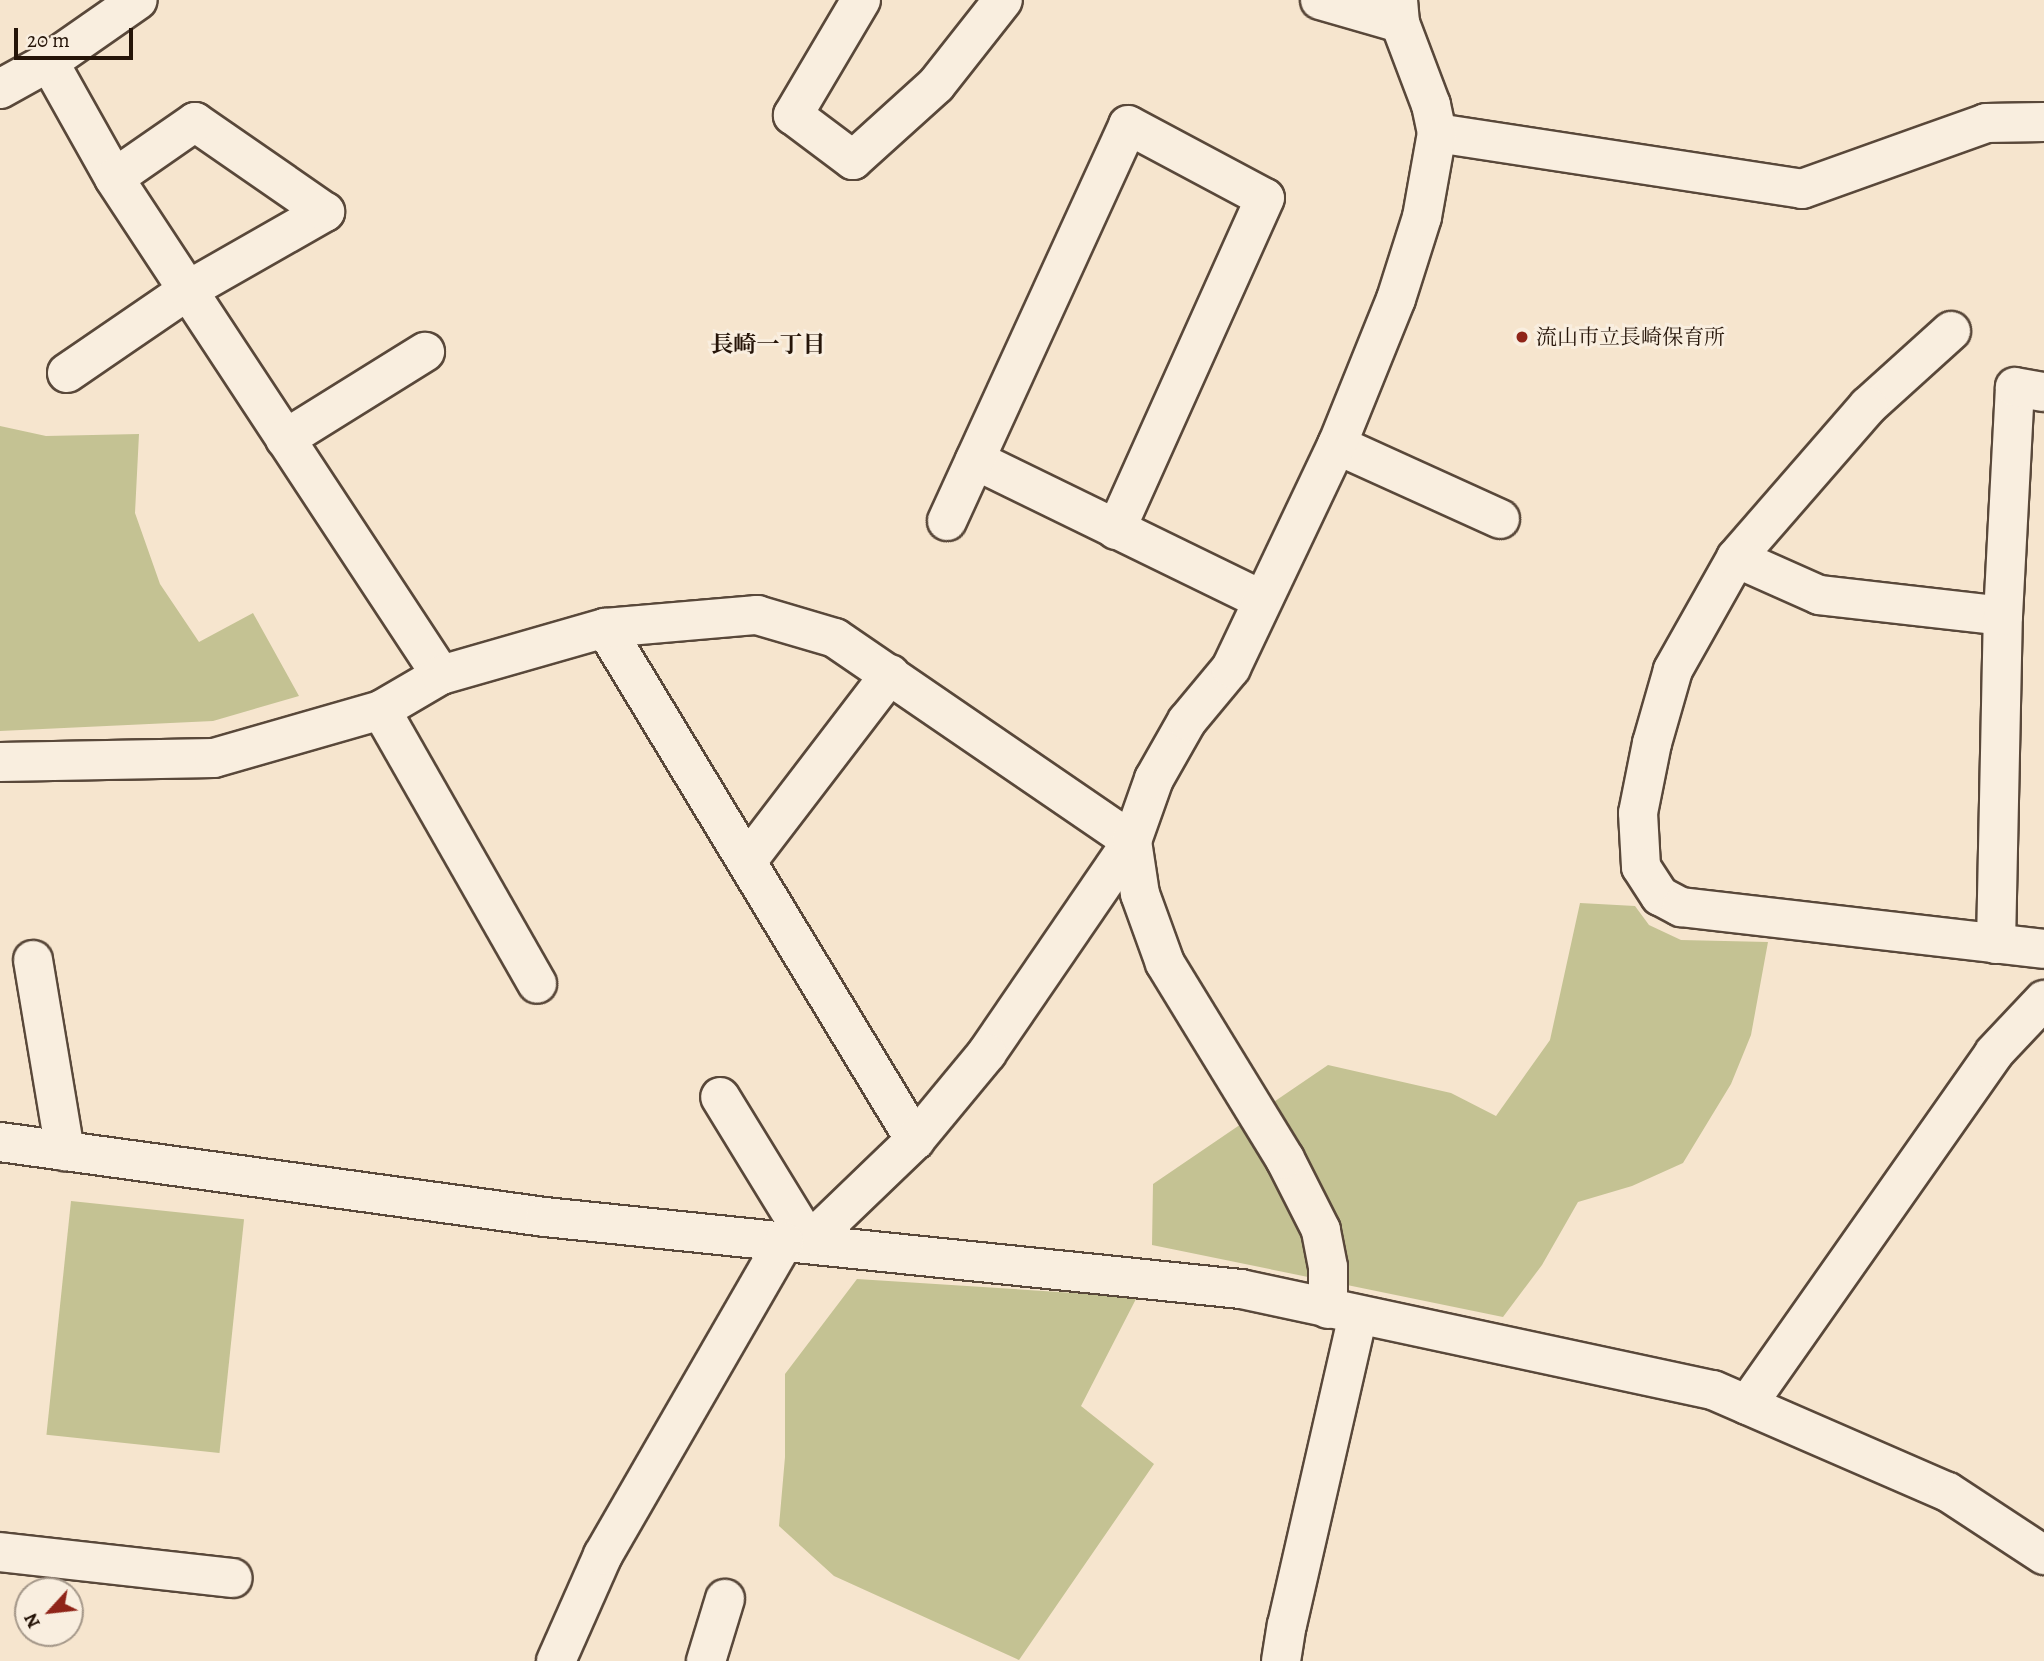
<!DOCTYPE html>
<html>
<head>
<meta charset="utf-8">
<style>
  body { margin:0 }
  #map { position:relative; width:2044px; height:1661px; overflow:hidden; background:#f6e5ce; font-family:Alegreya,"Noto Serif JP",serif }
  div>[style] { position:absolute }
  .green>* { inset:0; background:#c4c293; transform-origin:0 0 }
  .roads { filter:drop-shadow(2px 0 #59483a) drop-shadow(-2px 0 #59483a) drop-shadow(0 2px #59483a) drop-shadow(0 -2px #59483a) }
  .minor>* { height:38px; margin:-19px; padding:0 19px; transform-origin:19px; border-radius:19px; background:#f9eedf }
  .dots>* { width:19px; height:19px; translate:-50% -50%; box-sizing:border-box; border:4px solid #f9eedf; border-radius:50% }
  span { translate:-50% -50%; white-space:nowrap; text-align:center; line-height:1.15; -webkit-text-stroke:6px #f9eedf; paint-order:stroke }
  .poi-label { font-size:21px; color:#251408 }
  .left { translate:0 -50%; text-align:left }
  .neighbourhood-label { font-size:23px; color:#251408; font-weight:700 }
  .north { position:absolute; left:14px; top:1577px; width:70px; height:70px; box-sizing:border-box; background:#f9eedf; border:2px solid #a49789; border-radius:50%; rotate:243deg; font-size:19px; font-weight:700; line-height:28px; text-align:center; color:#251408 }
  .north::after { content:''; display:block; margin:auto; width:24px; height:32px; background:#8f2418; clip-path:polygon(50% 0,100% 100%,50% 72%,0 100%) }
  .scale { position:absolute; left:14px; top:28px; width:119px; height:32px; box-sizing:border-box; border:4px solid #251408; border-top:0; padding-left:9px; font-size:21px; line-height:24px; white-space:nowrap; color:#251408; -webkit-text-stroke:5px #f9eedf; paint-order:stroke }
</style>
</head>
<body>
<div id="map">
  <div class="green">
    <div style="clip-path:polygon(0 426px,46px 436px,139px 434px,135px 513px,160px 584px,199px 642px,253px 613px,299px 696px,213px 721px,0 731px)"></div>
    <div style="clip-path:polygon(1580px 903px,1635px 906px,1649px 925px,1681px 940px,1768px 942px,1751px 1035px,1731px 1084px,1683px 1163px,1632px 1186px,1578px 1202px,1542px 1265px,1503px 1317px,1152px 1245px,1153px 1184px,1328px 1065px,1451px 1093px,1496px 1116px,1550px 1040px)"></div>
    <div style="left:71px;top:1201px;width:174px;height:235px;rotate:6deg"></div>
    <div style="clip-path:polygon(857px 1279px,1137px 1297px,1081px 1406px,1154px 1464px,1019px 1660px,834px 1576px,779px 1526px,785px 1457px,785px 1374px)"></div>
  </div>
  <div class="roads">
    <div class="minor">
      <div style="left:861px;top:0;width:134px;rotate:120.6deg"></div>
      <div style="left:793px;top:115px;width:75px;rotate:36.9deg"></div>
      <div style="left:853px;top:160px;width:112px;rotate:-42.1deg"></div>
      <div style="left:936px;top:85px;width:108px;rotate:-51.8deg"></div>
      <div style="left:1320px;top:0;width:83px;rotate:16deg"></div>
      <div style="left:49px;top:62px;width:133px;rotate:60.7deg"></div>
      <div style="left:114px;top:178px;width:595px;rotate:56.66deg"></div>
      <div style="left:0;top:89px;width:56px;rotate:-28.9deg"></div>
      <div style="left:49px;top:62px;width:108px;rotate:-34.9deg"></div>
      <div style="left:1437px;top:133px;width:369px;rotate:8.7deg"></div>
      <div style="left:1802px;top:189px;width:195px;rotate:-19.7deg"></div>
      <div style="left:1986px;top:123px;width:58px;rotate:-1deg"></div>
      <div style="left:1951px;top:331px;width:112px;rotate:137.9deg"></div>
      <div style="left:1868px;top:406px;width:201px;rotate:131deg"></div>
      <div style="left:1736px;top:558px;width:129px;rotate:119.4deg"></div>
      <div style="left:1673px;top:670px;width:76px;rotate:106deg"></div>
      <div style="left:1652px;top:743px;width:71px;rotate:101.3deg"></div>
      <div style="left:1638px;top:813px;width:54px;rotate:86.8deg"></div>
      <div style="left:1641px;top:867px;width:35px;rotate:57deg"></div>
      <div style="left:1660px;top:896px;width:24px;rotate:28deg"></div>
      <div style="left:1681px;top:907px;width:365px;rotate:6.6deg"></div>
      <div style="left:67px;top:373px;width:147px;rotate:-34.4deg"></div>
      <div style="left:188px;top:290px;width:158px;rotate:-29.7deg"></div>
      <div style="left:325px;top:212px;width:158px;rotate:-145.3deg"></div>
      <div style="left:195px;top:122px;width:98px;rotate:145.3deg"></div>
      <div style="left:285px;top:439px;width:165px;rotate:-31.9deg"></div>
      <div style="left:1337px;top:445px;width:179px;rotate:24.4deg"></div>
      <div style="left:975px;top:460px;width:319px;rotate:26deg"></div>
      <div style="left:947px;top:521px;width:435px;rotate:-65.4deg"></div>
      <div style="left:1128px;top:125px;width:155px;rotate:28.1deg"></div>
      <div style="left:1265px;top:198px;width:364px;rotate:114.2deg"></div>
      <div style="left:1736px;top:558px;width:91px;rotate:24deg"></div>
      <div style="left:1819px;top:595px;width:185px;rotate:6.5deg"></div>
      <div style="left:605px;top:628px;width:599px;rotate:58.81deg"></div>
      <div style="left:381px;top:710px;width:315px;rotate:60.3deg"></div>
      <div style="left:0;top:762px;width:214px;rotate:-1.1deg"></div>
      <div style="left:214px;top:758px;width:174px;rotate:-16deg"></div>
      <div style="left:381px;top:710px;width:69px;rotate:-30.3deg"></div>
      <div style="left:441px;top:675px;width:171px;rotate:-16deg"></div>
      <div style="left:605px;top:628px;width:153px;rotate:-4.9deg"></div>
      <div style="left:757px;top:615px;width:81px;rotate:16.4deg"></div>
      <div style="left:835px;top:638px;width:360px;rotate:34.4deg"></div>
      <div style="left:1132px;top:841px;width:257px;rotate:124.4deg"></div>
      <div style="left:987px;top:1053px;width:113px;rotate:129.6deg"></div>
      <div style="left:915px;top:1140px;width:147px;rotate:136.1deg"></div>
      <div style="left:809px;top:1242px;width:170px;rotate:-121.5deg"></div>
      <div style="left:748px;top:860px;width:234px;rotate:-52.6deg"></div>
      <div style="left:1996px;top:944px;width:328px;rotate:-88.8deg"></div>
      <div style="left:2003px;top:616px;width:229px;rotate:-87deg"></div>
      <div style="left:2015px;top:387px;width:29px;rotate:10deg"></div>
      <div style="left:33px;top:960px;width:194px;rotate:80.5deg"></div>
      <div style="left:0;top:1142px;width:550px;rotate:7.84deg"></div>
      <div style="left:545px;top:1217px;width:700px;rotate:5.91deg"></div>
      <div style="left:1241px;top:1289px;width:483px;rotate:12.1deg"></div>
      <div style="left:1713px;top:1390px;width:256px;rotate:23.5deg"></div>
      <div style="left:1948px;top:1492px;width:115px;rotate:33.3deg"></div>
      <div style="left:1328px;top:1309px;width:42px;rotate:-90deg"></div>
      <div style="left:1328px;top:1267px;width:38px;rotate:-101deg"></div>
      <div style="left:1321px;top:1230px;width:80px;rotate:-116.9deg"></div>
      <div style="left:1285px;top:1159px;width:230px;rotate:-121.5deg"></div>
      <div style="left:1165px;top:963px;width:73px;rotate:-109.9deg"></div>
      <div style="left:1140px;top:894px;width:54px;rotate:-98.6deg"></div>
      <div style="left:1132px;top:841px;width:66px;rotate:-70.5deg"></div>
      <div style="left:1154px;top:779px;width:67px;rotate:-60.4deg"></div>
      <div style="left:1187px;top:721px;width:69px;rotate:-50.3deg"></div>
      <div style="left:1231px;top:668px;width:247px;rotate:-64.6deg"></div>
      <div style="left:1337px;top:445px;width:157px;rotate:-68deg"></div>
      <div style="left:1396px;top:299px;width:86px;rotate:-72.4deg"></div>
      <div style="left:1422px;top:217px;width:85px;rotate:-79.9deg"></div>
      <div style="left:1437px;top:133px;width:29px;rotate:-102deg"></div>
      <div style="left:1431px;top:105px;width:88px;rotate:-110.7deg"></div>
      <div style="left:1400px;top:23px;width:23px;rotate:-95deg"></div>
      <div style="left:1747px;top:1405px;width:430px;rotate:-54.9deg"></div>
      <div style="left:1994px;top:1053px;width:73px;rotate:-46.7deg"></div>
      <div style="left:0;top:1552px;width:234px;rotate:6.4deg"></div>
      <div style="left:556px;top:1661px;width:116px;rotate:-66.1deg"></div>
      <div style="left:603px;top:1555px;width:362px;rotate:-60deg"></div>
      <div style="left:706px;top:1661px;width:65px;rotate:-73deg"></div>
      <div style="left:1281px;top:1661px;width:36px;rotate:-81deg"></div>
      <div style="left:1287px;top:1625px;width:318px;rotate:-77.1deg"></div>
    </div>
  </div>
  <div class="dots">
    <div style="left:1522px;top:337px;background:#8f2418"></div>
  </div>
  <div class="poi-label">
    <span class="left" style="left:1536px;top:337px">流山市立長崎保育所</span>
  </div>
  <div class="neighbourhood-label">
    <span style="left:768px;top:345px">長崎一丁目</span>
  </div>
  <div class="north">N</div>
  <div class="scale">20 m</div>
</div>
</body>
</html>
